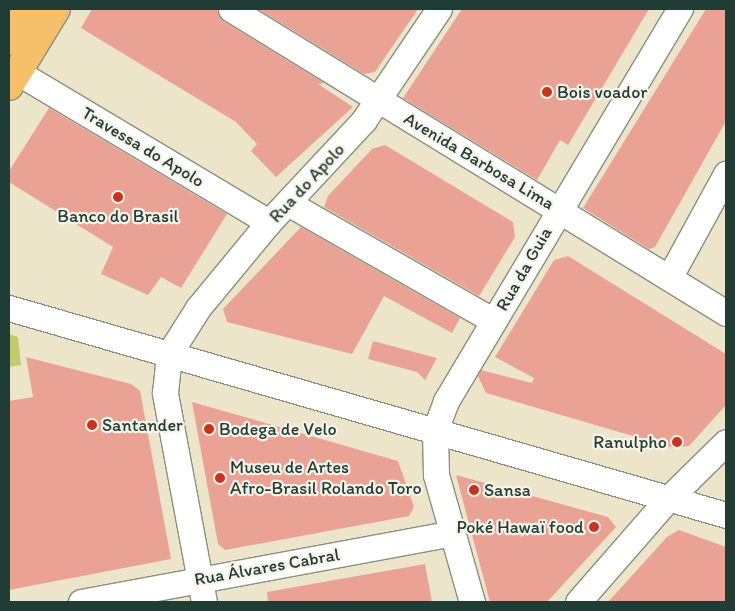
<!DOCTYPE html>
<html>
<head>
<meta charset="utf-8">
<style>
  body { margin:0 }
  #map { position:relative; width:735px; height:611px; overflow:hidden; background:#ede5ca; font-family:Itim,sans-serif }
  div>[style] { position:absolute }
  .green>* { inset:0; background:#bfcd6f }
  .building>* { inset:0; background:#eaa294 }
  .roads { filter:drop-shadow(1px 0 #86917f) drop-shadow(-1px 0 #86917f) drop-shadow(0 1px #86917f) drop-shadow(0 -1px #86917f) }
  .minor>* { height:25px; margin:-12.5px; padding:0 12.5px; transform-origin:12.5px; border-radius:12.5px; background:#fff }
  .major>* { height:28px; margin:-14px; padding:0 14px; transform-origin:14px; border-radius:14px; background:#f6c06b }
  .dots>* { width:14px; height:14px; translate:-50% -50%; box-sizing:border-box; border:2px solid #f7f3e8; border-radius:50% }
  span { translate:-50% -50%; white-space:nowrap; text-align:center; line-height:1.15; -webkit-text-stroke:4.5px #f7f3e8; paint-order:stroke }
  .poi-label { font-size:18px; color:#1f3d34 }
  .left { translate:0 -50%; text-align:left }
  .right { translate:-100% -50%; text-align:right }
  .street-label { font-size:18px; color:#1f3d34 }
  .frame { position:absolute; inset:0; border:10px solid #1f3d34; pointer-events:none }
</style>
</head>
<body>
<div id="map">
  <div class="green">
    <div style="clip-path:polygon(9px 334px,18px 337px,21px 365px,9px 367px)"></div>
  </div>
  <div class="building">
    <div style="clip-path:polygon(92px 9px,217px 9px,223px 21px,324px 83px,318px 84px,353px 107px,276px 177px,251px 151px,257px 144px,236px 122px,81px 28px)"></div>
    <div style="clip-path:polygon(258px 9px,418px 9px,375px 72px,364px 74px)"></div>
    <div style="clip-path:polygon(462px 9px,649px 9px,568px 145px,560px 140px,537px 180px,403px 98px)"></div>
    <div style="clip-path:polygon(706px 9px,726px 9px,726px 121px,655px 247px,649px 249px,583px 208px)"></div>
    <div style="clip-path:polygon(49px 108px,227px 214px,181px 288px,161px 277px,148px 295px,101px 274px,113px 247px,9px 182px,9px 171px)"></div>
    <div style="clip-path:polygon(385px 145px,513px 222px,515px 237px,479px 296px,324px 207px,328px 196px,372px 149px)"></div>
    <div style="clip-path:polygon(301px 227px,460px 318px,452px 333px,384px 296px,352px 354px,227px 322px,223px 309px)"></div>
    <div style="clip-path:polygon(568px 256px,726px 354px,726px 405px,689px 446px,674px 448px,486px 393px,478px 376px,481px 370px,532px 383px,534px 378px,495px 357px,554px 260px)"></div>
    <div style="clip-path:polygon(373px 341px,437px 358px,425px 380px,417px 372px,368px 359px)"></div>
    <div style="clip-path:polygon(26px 357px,131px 384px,140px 391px,171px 559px,9px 590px,9px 401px,33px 397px)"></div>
    <div style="clip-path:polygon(192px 402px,398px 461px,414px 507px,409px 516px,225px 550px,218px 544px)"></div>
    <div style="clip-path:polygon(456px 475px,608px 517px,616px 527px,547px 602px,490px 602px)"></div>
    <div style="clip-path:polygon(679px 530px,726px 547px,726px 602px,608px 602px,667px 537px)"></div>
    <div style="clip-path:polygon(425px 564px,432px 602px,268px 602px,267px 592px)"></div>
  </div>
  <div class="roads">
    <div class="minor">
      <div style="left:231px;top:9px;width:581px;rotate:31.56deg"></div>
      <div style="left:17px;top:72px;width:293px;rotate:30.8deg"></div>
      <div style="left:288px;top:203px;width:237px;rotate:29.8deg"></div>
      <div style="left:669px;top:278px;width:119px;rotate:-61.3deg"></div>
      <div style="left:9px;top:308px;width:746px;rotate:16.1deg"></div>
      <div style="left:81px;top:602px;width:377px;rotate:-10.5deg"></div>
      <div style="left:204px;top:602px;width:213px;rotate:-100.6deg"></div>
      <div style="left:165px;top:393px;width:39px;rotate:-84deg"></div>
      <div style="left:169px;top:354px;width:54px;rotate:-57.8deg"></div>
      <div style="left:198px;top:308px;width:112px;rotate:-50.5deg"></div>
      <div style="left:269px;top:222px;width:139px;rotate:-47deg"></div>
      <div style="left:364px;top:120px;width:134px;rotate:-56deg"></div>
      <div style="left:472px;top:602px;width:132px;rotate:-105.8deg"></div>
      <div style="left:436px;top:475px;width:45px;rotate:-91.3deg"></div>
      <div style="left:435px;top:430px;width:31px;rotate:-69deg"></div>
      <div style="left:446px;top:401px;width:457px;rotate:-59.2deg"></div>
      <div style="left:578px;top:602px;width:137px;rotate:-48.9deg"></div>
      <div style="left:668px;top:499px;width:81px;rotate:-44.5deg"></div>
    </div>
    <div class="major">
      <div style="left:9px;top:41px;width:37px;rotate:-61deg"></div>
      <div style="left:9px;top:86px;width:90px;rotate:-58.6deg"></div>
    </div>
  </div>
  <div class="dots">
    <div style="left:547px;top:92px;background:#c8321e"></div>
    <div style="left:118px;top:197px;background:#c8321e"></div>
    <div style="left:92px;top:425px;background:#c8321e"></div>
    <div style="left:209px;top:429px;background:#c8321e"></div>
    <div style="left:677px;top:442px;background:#c8321e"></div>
    <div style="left:220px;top:478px;background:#c8321e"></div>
    <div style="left:474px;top:490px;background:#c8321e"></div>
    <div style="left:594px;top:527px;background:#c8321e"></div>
  </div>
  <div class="poi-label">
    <span class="left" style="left:557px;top:92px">Bois voador</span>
    <span style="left:118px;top:216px">Banco do Brasil</span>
    <span class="left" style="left:102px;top:425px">Santander</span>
    <span class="left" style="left:219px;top:429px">Bodega de Velo</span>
    <span class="right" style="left:667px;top:442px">Ranulpho</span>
    <span class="left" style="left:230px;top:478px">Museu de Artes<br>Afro-Brasil Rolando Toro</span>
    <span class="left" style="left:484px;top:490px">Sansa</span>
    <span class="right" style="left:584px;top:527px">Poké Hawaï food</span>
  </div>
  <div class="street-label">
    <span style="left:143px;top:147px;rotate:31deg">Travessa do Apolo</span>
    <span style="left:479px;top:161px;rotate:31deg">Avenida Barbosa Lima</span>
    <span style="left:307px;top:183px;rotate:-47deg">Rua do Apolo</span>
    <span style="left:524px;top:269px;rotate:-60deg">Rua da Guia</span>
    <span style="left:267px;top:567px;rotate:-10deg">Rua Álvares Cabral</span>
  </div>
  <div class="frame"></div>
</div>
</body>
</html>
